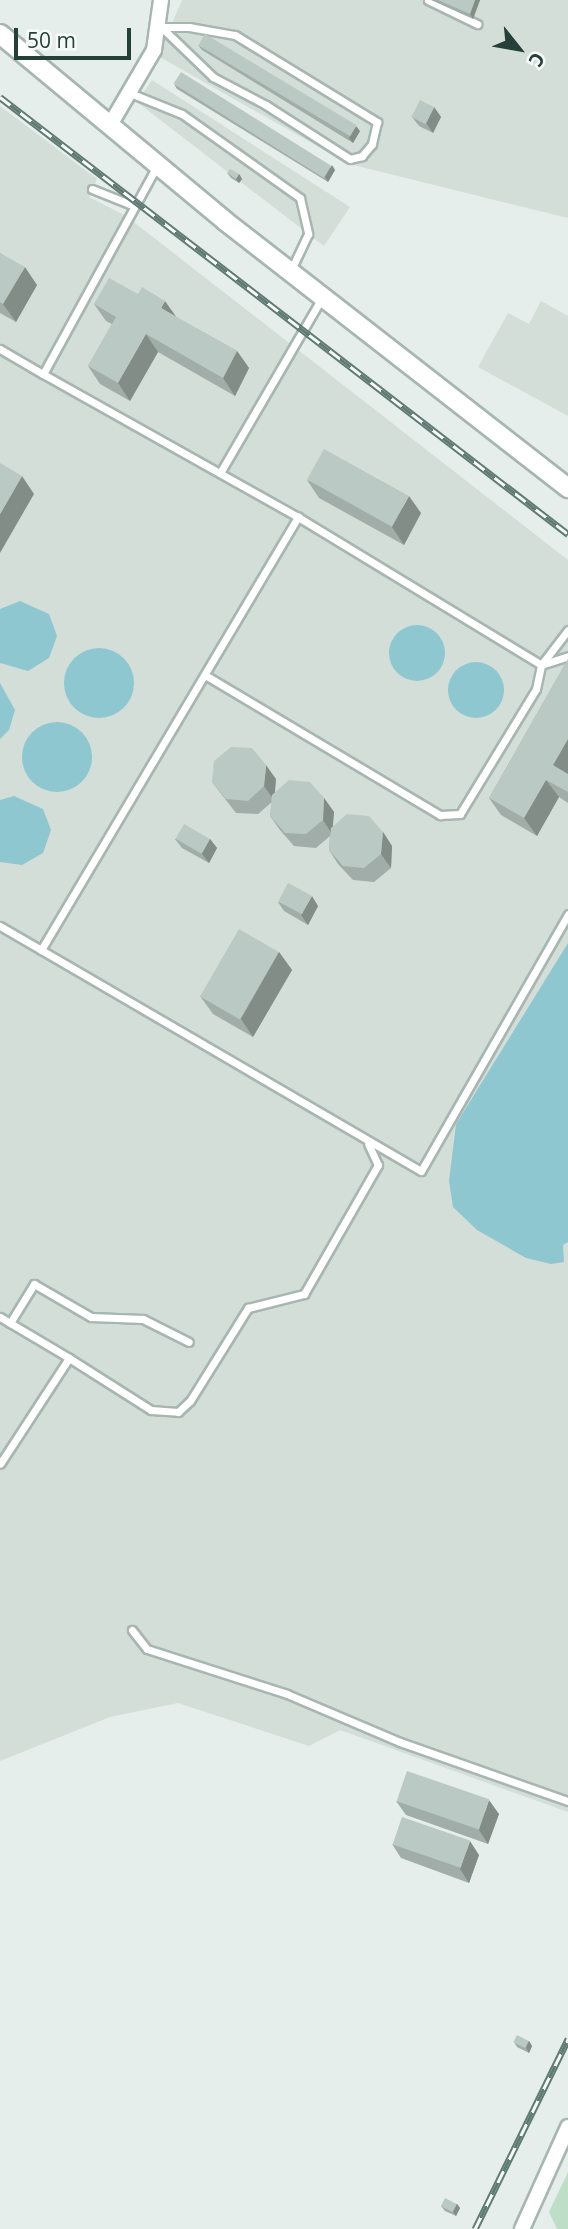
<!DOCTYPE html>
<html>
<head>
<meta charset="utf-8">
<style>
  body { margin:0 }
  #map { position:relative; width:568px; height:2229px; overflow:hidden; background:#e5eeea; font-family:"Open Sans",sans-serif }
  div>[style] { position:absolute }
  .built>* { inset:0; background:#d3ded9 }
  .green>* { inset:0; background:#bfdec7 }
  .water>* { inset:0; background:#8fc7d1 }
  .round { border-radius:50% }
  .roads { filter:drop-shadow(2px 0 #a7b6b1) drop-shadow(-2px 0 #a7b6b1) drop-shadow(0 2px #a7b6b1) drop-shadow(0 -2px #a7b6b1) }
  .service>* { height:7px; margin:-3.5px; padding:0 3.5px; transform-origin:3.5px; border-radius:3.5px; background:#fff }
  .minor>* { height:14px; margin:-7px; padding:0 7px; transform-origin:7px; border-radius:7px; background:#fff }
  .tertiary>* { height:18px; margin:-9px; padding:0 9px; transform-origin:9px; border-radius:9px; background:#fff }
  .rail>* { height:7px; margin-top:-3.5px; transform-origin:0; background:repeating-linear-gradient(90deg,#f6faf8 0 13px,#5f7b73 0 26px); box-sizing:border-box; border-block:2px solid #5f7b73 }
  .wall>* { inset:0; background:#a0ada8 }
  .shaded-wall>* { inset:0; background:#828d88 }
  .building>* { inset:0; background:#bac9c3; transform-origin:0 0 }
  span { translate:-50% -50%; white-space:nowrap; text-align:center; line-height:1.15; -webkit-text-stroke:6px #f6faf8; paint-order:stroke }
  .north { position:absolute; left:484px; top:14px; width:70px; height:70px; -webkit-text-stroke:5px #f6faf8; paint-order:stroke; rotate:121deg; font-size:19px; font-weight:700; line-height:28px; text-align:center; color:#244038 }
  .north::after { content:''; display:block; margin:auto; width:24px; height:32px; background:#244038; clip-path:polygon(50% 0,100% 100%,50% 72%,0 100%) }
  .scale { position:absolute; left:14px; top:28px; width:117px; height:32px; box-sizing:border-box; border:4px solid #244038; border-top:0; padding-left:9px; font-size:21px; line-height:24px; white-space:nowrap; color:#244038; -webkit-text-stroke:5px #f6faf8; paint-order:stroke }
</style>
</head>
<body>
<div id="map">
  <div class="built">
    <div style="clip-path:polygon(182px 0,568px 0,568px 218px,349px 164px,158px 56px)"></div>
    <div style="clip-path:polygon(152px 80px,350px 207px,324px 246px,137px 102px)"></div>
    <div style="clip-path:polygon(0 106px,97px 179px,89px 197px,126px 216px,568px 560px,568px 1812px,340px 1730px,309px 1746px,178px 1703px,110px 1717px,0 1761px)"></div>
    <div style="clip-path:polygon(541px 301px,568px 316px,568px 416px,478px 367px,508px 313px,529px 324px)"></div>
  </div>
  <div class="green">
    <div style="clip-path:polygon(568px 2172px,568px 2229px,557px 2229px,549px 2212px)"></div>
  </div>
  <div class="water">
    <div style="clip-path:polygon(20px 601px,49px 614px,57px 636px,49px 658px,28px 671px,0 663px,0 609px)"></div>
    <div class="round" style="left:389px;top:625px;width:56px;height:56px"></div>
    <div class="round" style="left:64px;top:648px;width:70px;height:70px"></div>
    <div class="round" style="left:448px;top:662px;width:56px;height:56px"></div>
    <div style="clip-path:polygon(0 683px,15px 710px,9px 730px,0 739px)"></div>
    <div class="round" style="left:22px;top:722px;width:70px;height:70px"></div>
    <div style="clip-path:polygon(14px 796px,43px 809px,51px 830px,43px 853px,22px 865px,0 862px,0 800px)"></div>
    <div style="clip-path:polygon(568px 943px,568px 1242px,563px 1245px,564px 1262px,551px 1264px,526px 1258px,477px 1230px,453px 1207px,449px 1181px,456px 1124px)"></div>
  </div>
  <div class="roads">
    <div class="service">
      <div style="left:428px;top:0;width:55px;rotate:26.1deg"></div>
      <div style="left:158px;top:27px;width:31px"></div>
      <div style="left:189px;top:27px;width:47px;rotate:9.9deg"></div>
      <div style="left:235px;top:35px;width:167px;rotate:31.5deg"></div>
      <div style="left:377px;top:122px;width:23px;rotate:103deg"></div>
      <div style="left:372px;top:144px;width:16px;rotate:130deg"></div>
      <div style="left:362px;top:156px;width:12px;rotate:166deg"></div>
      <div style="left:350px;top:159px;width:100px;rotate:-147.3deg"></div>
      <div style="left:266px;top:105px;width:60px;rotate:-152.2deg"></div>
      <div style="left:213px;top:77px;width:72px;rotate:-136.1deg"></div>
      <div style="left:130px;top:93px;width:56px;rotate:22deg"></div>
      <div style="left:182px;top:114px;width:145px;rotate:35.4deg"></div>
      <div style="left:300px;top:198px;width:37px;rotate:77deg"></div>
      <div style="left:308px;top:234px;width:42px;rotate:115.3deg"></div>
      <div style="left:92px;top:189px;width:43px;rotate:21.8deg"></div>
      <div style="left:0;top:349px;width:50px;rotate:30.2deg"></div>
      <div style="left:43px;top:374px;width:237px;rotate:-61.3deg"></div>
      <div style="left:43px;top:374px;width:292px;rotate:29.3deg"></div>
      <div style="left:298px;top:517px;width:285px;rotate:31.3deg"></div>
      <div style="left:541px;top:665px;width:28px;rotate:-18deg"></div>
      <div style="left:220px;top:473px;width:203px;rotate:-59.8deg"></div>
      <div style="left:205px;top:675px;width:274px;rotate:30.8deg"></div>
      <div style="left:440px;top:815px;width:20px;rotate:-3deg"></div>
      <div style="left:460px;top:814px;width:146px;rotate:-58.7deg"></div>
      <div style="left:536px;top:689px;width:25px;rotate:-78deg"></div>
      <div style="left:541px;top:665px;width:44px;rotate:-52.4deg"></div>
      <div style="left:0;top:926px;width:487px;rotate:30.2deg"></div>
      <div style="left:421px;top:1171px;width:296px;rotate:-60.2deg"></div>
      <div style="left:41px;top:950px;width:504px;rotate:-59.31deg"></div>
      <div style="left:0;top:1317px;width:80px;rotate:30.7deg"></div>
      <div style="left:69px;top:1358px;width:126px;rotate:123.1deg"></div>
      <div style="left:10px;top:1323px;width:46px;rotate:-58.4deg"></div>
      <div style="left:34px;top:1284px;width:66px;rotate:30.1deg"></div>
      <div style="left:91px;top:1317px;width:52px;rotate:2.2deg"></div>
      <div style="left:143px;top:1319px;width:51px;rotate:26.6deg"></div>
      <div style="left:69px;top:1358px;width:97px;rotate:32.4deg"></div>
      <div style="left:151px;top:1410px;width:27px;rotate:4deg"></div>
      <div style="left:178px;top:1412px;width:16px;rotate:-43deg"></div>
      <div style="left:190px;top:1401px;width:110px;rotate:-58.1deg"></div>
      <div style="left:248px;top:1308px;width:58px;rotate:-14deg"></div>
      <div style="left:304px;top:1294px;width:149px;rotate:-60.2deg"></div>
      <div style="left:378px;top:1165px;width:23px;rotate:-115deg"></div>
      <div style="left:132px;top:1630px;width:24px;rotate:52deg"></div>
      <div style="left:147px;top:1649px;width:147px;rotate:17.8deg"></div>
      <div style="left:287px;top:1694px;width:123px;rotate:23deg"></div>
      <div style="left:400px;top:1742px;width:178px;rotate:19.4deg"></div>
    </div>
    <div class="minor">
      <div style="left:110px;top:125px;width:87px;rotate:-59.6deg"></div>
      <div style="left:154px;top:50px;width:50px;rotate:-82deg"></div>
      <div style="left:522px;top:2229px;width:112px;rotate:-65.7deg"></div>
    </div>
    <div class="tertiary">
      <div style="left:0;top:34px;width:293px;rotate:39.7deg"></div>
      <div style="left:225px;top:221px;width:435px;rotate:37.9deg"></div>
    </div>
  </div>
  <div class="rail">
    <div style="left:0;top:97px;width:717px;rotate:37.57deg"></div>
    <div style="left:475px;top:2229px;width:212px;rotate:-63.9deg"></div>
  </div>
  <div class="wall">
    <div style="clip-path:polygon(431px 0,480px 0,473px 19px)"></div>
    <div style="clip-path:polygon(198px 45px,360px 131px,353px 143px,202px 50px)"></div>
    <div style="clip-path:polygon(174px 84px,335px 170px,328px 182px,177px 89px)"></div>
    <div style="clip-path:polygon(434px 107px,441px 117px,433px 133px,419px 126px,412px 117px)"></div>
    <div style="clip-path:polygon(227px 173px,239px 174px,242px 179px,239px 183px,231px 178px)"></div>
    <div style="clip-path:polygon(0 253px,37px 285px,16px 322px,0 313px)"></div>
    <div style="clip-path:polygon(94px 304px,176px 317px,237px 351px,249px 368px,235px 396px,158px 352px,130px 401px,100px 384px,88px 366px,112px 324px,106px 321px)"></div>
    <div style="clip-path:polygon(307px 480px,421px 513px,404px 545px,319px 498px)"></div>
    <div style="clip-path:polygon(568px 659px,568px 803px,559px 797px,537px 836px,501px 815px,489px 798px)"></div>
    <div style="clip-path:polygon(276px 779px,275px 792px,324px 798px,334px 812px,333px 826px,383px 832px,392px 846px,391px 868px,374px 882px,353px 880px,338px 864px,329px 850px,330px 836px,316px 848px,294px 846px,280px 830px,270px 816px,272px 802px,258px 814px,236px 813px,212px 782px)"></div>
    <div style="clip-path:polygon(175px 839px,210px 839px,217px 848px,209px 863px,182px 848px)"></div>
    <div style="clip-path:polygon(278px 902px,318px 906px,308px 925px,284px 911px)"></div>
    <div style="clip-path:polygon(279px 952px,292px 970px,253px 1037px,213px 1014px,200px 996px)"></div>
    <div style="clip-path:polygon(396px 1801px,499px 1814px,488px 1844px,406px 1815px)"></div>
    <div style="clip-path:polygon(392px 1844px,479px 1855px,469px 1883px,401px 1858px)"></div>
    <div style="clip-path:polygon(529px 2041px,532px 2046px,529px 2053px,517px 2047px,514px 2042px)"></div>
    <div style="clip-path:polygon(457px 2204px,460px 2208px,456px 2216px,445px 2211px,441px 2206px)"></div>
  </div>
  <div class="shaded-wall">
    <div style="clip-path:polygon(475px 0,480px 0,473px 19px,470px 14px)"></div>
    <div style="clip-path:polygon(434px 107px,441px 117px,433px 133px,426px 123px)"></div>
    <div style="clip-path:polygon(356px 126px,360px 131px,353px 143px,349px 138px)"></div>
    <div style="clip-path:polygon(332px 165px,335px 170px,328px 182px,325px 177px)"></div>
    <div style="clip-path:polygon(239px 174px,242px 179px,239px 183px,236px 179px)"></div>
    <div style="clip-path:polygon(25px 267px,37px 285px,16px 322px,3px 304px)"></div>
    <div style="clip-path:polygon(165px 301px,177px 318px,161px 308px)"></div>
    <div style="clip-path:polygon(146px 334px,158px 352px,130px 401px,118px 383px)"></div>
    <div style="clip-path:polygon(237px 351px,249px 368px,235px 396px,223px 378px)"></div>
    <div style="clip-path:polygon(22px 476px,34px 494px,0 553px,0 514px)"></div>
    <div style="clip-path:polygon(409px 496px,421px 513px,404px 545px,392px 527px)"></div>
    <div style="clip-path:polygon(568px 739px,568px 779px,553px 765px)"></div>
    <div style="clip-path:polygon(266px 765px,276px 779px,274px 800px,264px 786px)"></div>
    <div style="clip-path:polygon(546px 780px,559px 797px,537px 836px,524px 818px)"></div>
    <div style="clip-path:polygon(324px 798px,334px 812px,332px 834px,323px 820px)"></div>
    <div style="clip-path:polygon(383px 832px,392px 846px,391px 868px,381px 854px)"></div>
    <div style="clip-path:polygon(210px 839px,217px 848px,209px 863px,202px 854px)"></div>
    <div style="clip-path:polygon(312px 896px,318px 906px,308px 925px,301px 915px)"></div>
    <div style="clip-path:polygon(279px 952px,292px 970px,253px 1037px,241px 1019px)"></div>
    <div style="clip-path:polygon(489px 1800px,499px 1814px,488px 1844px,479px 1830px)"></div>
    <div style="clip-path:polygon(470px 1841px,479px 1855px,469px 1883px,460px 1869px)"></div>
    <div style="clip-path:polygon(529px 2041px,532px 2046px,529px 2053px,526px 2048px)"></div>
    <div style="clip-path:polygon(457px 2204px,460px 2208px,456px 2216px,453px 2212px)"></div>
  </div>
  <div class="building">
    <div style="clip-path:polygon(438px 0,475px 0,470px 14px)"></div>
    <div style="left:205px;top:34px;width:177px;height:13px;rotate:31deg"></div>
    <div style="left:181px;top:72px;width:177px;height:14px;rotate:32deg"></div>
    <div style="left:420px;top:100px;width:16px;height:19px;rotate:27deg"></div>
    <div style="clip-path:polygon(230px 169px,239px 174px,236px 179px,227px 173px)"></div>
    <div style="clip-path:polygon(0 253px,25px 267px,3px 304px,0 302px)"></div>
    <div style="clip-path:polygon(109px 278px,138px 294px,142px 287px,165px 301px,161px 308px,237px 351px,223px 378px,146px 334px,118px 383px,88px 366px,116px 317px,94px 304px)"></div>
    <div style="left:324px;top:449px;width:97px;height:35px;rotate:29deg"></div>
    <div style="clip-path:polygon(0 463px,22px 476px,0 514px)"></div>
    <div style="clip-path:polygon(568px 659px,568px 739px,553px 765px,568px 774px,568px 792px,546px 780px,524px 818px,489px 798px)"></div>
    <div style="clip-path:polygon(231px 747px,252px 748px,266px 765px,264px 786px,248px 801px,226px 799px,212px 782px,214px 761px)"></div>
    <div style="clip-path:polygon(289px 780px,310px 782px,324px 798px,323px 820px,306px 834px,285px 833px,270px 816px,272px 795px)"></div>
    <div style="clip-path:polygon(347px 814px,369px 816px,383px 832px,381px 854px,364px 868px,343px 866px,329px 850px,331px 828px)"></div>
    <div style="left:184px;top:824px;width:30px;height:17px;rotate:30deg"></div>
    <div style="left:288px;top:883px;width:27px;height:21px;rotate:28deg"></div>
    <div style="left:239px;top:929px;width:46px;height:78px;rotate:30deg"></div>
    <div style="left:407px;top:1771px;width:87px;height:32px;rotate:19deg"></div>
    <div style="left:402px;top:1817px;width:72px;height:29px;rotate:19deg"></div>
    <div style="left:517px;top:2035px;width:13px;height:8px;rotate:27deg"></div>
    <div style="left:445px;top:2198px;width:13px;height:9px;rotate:27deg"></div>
  </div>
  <div class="north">С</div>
  <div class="scale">50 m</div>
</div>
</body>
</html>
